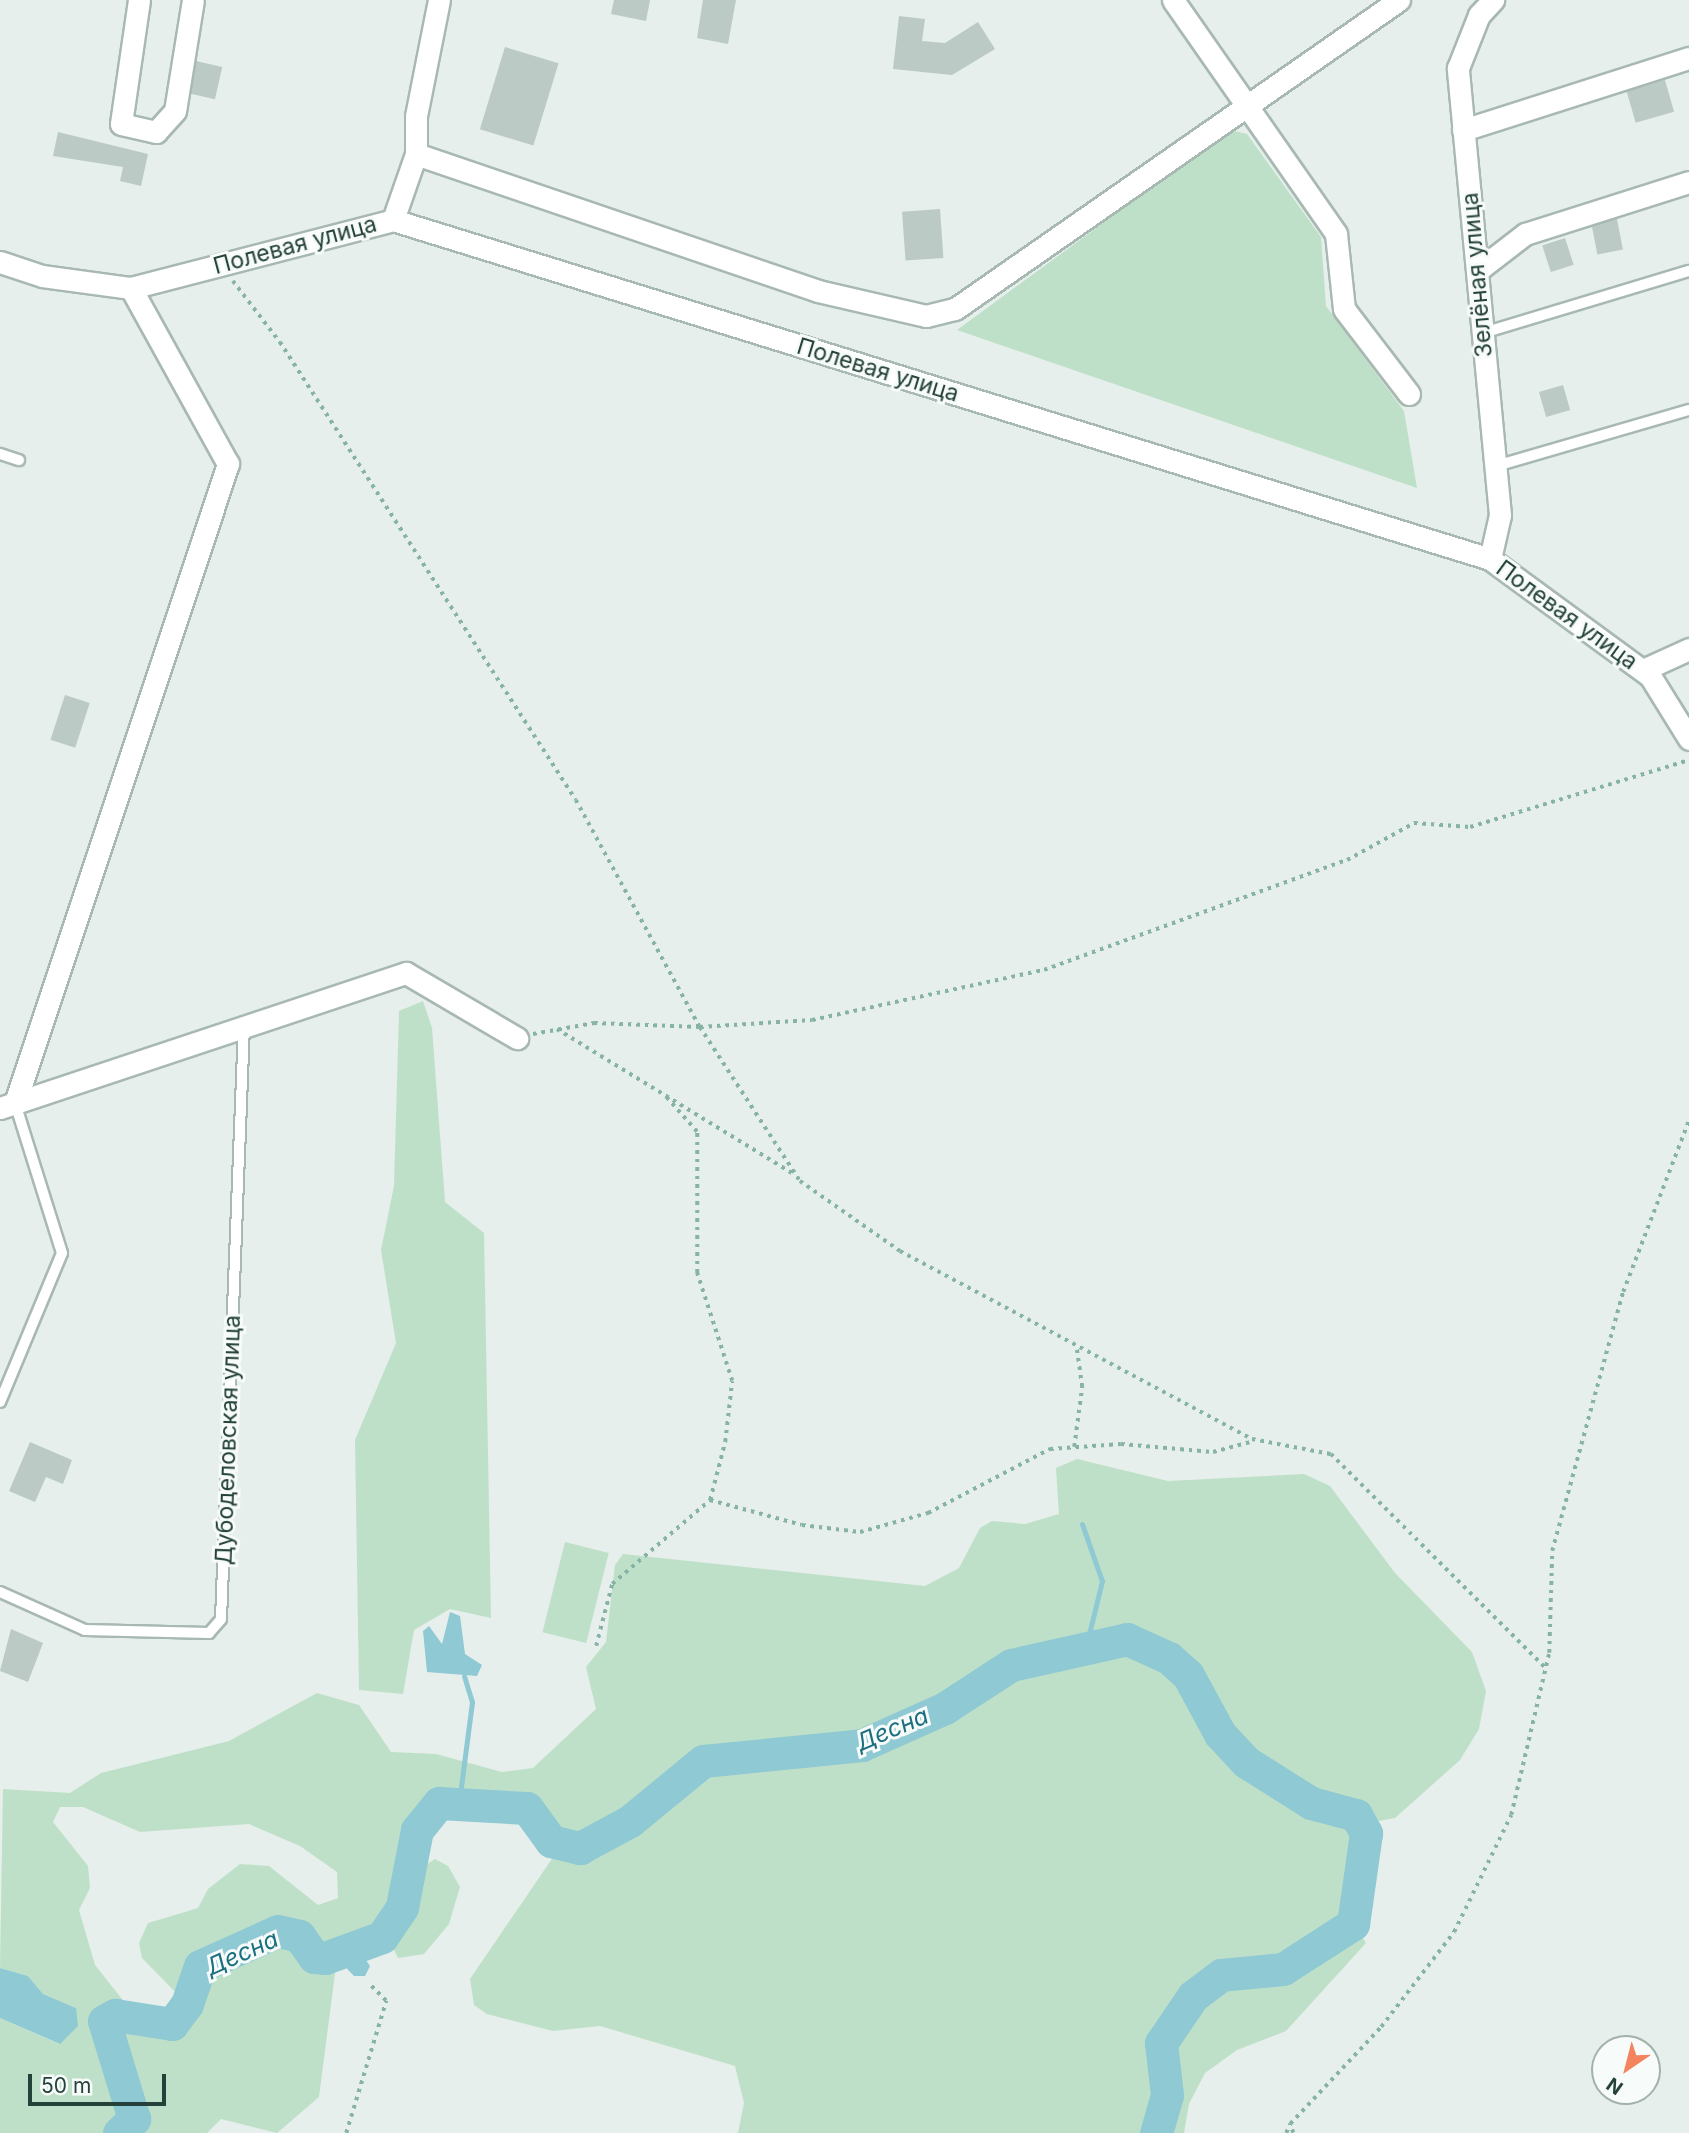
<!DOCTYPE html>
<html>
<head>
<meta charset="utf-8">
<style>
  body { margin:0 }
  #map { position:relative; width:1689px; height:2133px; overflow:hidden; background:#e6efeb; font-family:Inter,sans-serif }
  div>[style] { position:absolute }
  .green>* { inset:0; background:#bfe0c8; transform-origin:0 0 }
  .water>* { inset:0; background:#8ec9d4 }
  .stream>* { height:5px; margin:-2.5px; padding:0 2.5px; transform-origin:2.5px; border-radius:2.5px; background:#8ec9d4 }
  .river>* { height:33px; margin:-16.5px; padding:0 16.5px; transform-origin:16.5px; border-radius:16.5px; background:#8ec9d4 }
  .building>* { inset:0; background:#bbcac4; transform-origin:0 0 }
  .path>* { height:3.5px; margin-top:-1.75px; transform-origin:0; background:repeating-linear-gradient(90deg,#86b3a5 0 3.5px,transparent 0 8.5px) }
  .roads { filter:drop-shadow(2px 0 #a8b8b2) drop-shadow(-2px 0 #a8b8b2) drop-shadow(0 2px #a8b8b2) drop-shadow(0 -2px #a8b8b2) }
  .lane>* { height:10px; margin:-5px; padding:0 5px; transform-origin:5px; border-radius:5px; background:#fff }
  .street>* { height:21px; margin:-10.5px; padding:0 10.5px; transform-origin:10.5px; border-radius:10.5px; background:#fff }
  .secondary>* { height:21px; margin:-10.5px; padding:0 10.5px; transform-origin:10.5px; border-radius:10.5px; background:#fff }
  span { translate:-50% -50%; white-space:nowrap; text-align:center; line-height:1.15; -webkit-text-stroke:6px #f7fbf9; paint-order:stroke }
  .street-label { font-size:23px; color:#24423a }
  .water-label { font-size:24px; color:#1c6f80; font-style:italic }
  .north { position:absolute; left:1591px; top:2035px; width:70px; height:70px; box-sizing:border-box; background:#f7fbf9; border:2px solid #a3b1ad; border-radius:50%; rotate:215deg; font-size:19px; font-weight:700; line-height:28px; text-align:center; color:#24423a }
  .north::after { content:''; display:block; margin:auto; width:24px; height:32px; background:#f4845f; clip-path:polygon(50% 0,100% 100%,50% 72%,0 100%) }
  .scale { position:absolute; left:28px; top:2074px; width:138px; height:32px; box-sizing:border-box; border:4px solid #24423a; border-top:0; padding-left:9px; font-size:21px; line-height:24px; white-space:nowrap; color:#24423a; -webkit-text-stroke:5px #f7fbf9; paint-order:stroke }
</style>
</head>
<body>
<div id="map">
  <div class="green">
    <div style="clip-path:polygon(1230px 130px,1247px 134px,1321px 237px,1326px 306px,1404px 411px,1417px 488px,957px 330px)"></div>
    <div style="clip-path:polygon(423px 1001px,432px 1028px,445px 1202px,484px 1233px,491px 1618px,450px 1609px,414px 1630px,403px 1694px,359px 1690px,355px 1440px,396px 1343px,381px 1250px,394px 1186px,399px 1011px)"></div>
    <div style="clip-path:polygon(evenodd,1077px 1459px,1168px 1481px,1304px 1474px,1330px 1486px,1395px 1573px,1472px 1652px,1486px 1691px,1479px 1729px,1460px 1760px,1395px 1818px,1362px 1824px,1366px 1844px,1353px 1923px,1366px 1943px,1286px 2031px,1237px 2050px,1205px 2073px,1189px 2104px,1184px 2133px,738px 2133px,744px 2103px,735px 2066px,600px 2026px,553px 2031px,487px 2014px,474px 2005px,470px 1979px,560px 1847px,527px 1808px,484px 1801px,439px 1803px,430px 1810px,414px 1841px,402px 1908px,382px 1937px,337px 1958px,319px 2097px,277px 2133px,221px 2119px,207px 2133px,0 2133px,0 2018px,59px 2044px,76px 2008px,43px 1994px,28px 1976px,0 1968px,3px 1789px,70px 1793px,101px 1773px,229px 1741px,317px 1693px,359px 1705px,391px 1752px,436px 1754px,502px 1772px,533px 1768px,596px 1709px,586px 1667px,606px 1642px,615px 1565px,623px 1554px,925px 1586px,959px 1568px,980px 1528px,992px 1521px,1025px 1524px,1059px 1514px,1056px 1468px,1077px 1459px,60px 1807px,83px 1807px,140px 1832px,249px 1824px,300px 1846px,337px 1872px,338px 1898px,318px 1905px,269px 1866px,240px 1864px,208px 1889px,198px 1908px,148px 1923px,139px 1943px,142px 1958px,187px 2004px,172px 2024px,137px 2018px,95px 1965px,79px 1910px,90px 1888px,88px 1866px,53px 1822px,60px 1807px)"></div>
    <div style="left:565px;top:1542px;width:45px;height:93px;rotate:14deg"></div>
    <div style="clip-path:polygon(435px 1859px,448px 1866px,460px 1887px,449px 1924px,424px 1954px,398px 1958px,390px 1942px,414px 1901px,415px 1872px)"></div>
  </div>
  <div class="water">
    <div style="clip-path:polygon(450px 1612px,460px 1616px,465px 1654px,482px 1665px,477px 1676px,427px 1672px,423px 1631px,429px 1626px,442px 1644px)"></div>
    <div style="clip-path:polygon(359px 1950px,370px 1966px,365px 1976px,354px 1976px,337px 1958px)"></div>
    <div style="clip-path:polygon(0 1968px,28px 1976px,43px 1994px,76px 2008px,78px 2026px,60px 2044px,0 2018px)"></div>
  </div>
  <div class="stream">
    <div style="left:1082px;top:1524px;width:60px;rotate:70.7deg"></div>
    <div style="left:1102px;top:1581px;width:67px;rotate:103.8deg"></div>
    <div style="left:459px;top:1802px;width:101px;rotate:-82.6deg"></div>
    <div style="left:472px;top:1702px;width:27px;rotate:-107deg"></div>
  </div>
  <div class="river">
    <div style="left:119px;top:2133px;width:21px;rotate:-43deg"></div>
    <div style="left:134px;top:2119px;width:102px;rotate:-107deg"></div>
    <div style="left:104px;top:2021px;width:13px;rotate:-29deg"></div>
    <div style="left:115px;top:2015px;width:58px;rotate:9deg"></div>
    <div style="left:172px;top:2024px;width:25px;rotate:-53deg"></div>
    <div style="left:187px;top:2004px;width:40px;rotate:-71.1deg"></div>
    <div style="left:200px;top:1966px;width:85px;rotate:-24.2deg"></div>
    <div style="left:278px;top:1931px;width:22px;rotate:13deg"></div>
    <div style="left:299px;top:1936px;width:26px;rotate:54deg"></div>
    <div style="left:314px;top:1957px;width:11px;rotate:5deg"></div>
    <div style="left:325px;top:1958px;width:61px;rotate:-20.2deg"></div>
    <div style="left:382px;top:1937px;width:36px;rotate:-56deg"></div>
    <div style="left:402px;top:1907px;width:78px;rotate:-79deg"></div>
    <div style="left:417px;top:1830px;width:35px;rotate:-51deg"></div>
    <div style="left:439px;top:1803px;width:88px;rotate:3.3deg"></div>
    <div style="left:527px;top:1808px;width:41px;rotate:54deg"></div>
    <div style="left:551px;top:1841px;width:30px;rotate:14deg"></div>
    <div style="left:580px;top:1848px;width:57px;rotate:-28.4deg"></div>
    <div style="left:630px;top:1821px;width:94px;rotate:-39.4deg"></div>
    <div style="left:703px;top:1761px;width:160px;rotate:-5.7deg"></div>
    <div style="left:862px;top:1745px;width:91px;rotate:-24deg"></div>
    <div style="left:945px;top:1708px;width:79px;rotate:-33.1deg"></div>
    <div style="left:1011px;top:1665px;width:119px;rotate:-12.6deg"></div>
    <div style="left:1127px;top:1639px;width:46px;rotate:24.3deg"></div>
    <div style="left:1169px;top:1658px;width:25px;rotate:42deg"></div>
    <div style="left:1188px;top:1675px;width:67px;rotate:61.5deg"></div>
    <div style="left:1220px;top:1734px;width:38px;rotate:47deg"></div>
    <div style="left:1246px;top:1762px;width:77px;rotate:32.2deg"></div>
    <div style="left:1311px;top:1803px;width:47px;rotate:14.9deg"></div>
    <div style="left:1356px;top:1815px;width:21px;rotate:61deg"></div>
    <div style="left:1366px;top:1833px;width:92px;rotate:98.1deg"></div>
    <div style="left:1353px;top:1924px;width:83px;rotate:147.3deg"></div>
    <div style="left:1283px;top:1969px;width:62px;rotate:174.5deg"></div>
    <div style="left:1221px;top:1975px;width:35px;rotate:143deg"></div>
    <div style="left:1193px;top:1996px;width:57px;rotate:124.2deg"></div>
    <div style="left:1161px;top:2043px;width:52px;rotate:83.4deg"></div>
    <div style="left:1167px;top:2095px;width:40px;rotate:106deg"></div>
  </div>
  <div class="building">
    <div style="clip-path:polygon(614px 0,650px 0,646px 21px,611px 14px)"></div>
    <div style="clip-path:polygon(703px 0,736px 0,728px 44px,697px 38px)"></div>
    <div style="clip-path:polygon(899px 16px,925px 19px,922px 41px,945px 43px,978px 22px,995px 49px,952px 75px,893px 69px)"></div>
    <div style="left:505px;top:47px;width:56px;height:86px;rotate:17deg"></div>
    <div style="left:196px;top:61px;width:27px;height:33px;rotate:13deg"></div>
    <div style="left:1665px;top:80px;width:33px;height:40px;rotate:74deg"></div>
    <div style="clip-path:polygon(58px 132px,148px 154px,141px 186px,120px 181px,123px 167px,53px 156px)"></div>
    <div style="left:940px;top:209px;width:49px;height:38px;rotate:86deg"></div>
    <div style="left:1617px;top:219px;width:31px;height:26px;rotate:79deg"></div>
    <div style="left:1565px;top:238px;width:28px;height:24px;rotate:72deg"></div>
    <div style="left:1563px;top:385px;width:26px;height:25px;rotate:74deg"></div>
    <div style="left:65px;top:695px;width:26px;height:47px;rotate:18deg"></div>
    <div style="clip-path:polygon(30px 1442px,72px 1460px,63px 1484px,46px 1477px,35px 1502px,9px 1491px)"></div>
    <div style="clip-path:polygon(11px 1629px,43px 1643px,28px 1682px,0 1671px)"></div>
  </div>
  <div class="path">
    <div style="left:233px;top:281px;width:77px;rotate:52.4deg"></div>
    <div style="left:280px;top:342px;width:545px;rotate:57.13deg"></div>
    <div style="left:576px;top:800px;width:259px;rotate:61.4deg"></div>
    <div style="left:700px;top:1027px;width:184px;rotate:57deg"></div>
    <div style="left:800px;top:1181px;width:122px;rotate:35deg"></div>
    <div style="left:900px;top:1251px;width:399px;rotate:28.1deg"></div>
    <div style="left:1252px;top:1439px;width:80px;rotate:10.8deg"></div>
    <div style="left:1331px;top:1454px;width:302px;rotate:44.9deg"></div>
    <div style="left:557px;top:1029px;width:279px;rotate:31.5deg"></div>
    <div style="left:533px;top:1034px;width:62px;rotate:-10.2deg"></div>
    <div style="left:594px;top:1023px;width:106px;rotate:2.2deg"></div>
    <div style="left:700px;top:1027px;width:112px;rotate:-3.6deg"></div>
    <div style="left:812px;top:1020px;width:237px;rotate:-12.2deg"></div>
    <div style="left:1044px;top:970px;width:322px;rotate:-20deg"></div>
    <div style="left:1347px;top:860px;width:77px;rotate:-28.9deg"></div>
    <div style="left:1414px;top:823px;width:56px;rotate:4.1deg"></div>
    <div style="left:1470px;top:827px;width:229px;rotate:-17deg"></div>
    <div style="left:1074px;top:1447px;width:61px;rotate:-82.4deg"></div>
    <div style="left:1082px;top:1387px;width:42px;rotate:-98.1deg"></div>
    <div style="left:710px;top:1500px;width:95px;rotate:15.2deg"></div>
    <div style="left:802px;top:1525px;width:58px;rotate:6.9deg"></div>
    <div style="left:860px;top:1532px;width:71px;rotate:-15.6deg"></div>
    <div style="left:928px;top:1513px;width:138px;rotate:-27.7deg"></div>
    <div style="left:1050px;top:1449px;width:71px;rotate:-4deg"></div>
    <div style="left:1121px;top:1444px;width:92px;rotate:5deg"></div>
    <div style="left:1213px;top:1452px;width:42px;rotate:-15deg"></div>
    <div style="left:596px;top:1646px;width:64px;rotate:-75.5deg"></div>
    <div style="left:612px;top:1584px;width:129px;rotate:-40.6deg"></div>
    <div style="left:710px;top:1500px;width:60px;rotate:-75.5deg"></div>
    <div style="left:725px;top:1442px;width:61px;rotate:-83.5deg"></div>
    <div style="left:732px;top:1381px;width:114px;rotate:-108deg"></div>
    <div style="left:697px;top:1273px;width:141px;rotate:-90deg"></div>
    <div style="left:697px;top:1132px;width:48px;rotate:-131.6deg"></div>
    <div style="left:346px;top:2133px;width:138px;rotate:-73.1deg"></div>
    <div style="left:386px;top:2001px;width:24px;rotate:-135deg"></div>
    <div style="left:1286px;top:2133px;width:10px;rotate:-66deg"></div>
    <div style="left:1293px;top:2133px;width:9px;rotate:-108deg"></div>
    <div style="left:1290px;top:2124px;width:133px;rotate:-46.8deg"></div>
    <div style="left:1381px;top:2027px;width:120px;rotate:-52.5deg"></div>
    <div style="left:1454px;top:1932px;width:130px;rotate:-64deg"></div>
    <div style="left:1511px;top:1815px;width:166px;rotate:-76.8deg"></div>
    <div style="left:1549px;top:1653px;width:102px;rotate:-88.3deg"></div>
    <div style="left:1552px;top:1551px;width:269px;rotate:-74.7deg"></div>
    <div style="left:1623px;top:1292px;width:184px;rotate:-69deg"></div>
  </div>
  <div class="roads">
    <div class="lane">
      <div style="left:1483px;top:333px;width:215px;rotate:-16.8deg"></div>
      <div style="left:0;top:454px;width:20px;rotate:18deg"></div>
      <div style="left:1496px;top:466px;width:201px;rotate:-16.2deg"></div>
      <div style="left:0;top:1402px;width:161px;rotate:-67.4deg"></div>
      <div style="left:62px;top:1253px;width:157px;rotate:-107.4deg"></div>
      <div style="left:0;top:1592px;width:93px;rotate:24.1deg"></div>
      <div style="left:85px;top:1630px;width:124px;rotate:1.4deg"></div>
      <div style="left:209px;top:1633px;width:18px;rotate:-49deg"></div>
      <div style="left:221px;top:1619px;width:593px;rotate:-87.78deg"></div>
    </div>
    <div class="street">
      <div style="left:139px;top:0;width:125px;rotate:98.3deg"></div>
      <div style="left:121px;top:124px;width:36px;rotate:13deg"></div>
      <div style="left:156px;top:132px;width:28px;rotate:-48deg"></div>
      <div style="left:175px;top:111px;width:112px;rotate:-80.8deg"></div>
      <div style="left:1173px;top:0;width:285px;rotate:55.1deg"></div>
      <div style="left:1336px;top:234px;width:75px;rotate:83.9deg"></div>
      <div style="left:1344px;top:309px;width:107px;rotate:52.6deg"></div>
      <div style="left:1463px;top:130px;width:237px;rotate:-17.7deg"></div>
      <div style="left:416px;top:154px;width:425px;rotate:18.8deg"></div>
      <div style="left:818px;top:291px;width:111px;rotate:13deg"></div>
      <div style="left:926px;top:316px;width:30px;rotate:-14deg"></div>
      <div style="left:955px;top:309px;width:541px;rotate:-34.84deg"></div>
      <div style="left:393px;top:220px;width:70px;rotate:-70.8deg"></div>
      <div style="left:416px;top:154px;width:38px;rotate:-90deg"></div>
      <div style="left:416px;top:116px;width:118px;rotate:-78.8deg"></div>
      <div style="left:1477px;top:271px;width:61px;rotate:-37.6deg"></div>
      <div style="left:1525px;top:234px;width:172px;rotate:-17.6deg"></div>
      <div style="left:1490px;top:559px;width:45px;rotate:-77.2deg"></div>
      <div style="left:1500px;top:515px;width:449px;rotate:-95.4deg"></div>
      <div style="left:1458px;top:68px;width:57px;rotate:-68.4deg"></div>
      <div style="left:1479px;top:15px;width:21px;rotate:-47deg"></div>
      <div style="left:1643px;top:670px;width:51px;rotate:-24.5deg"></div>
      <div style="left:15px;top:1103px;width:674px;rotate:-71.57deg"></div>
      <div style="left:228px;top:464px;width:201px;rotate:-118.9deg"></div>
      <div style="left:0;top:1108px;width:428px;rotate:-18.4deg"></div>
      <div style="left:406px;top:973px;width:129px;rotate:30.4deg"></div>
    </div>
    <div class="secondary">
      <div style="left:0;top:262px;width:44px;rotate:18.4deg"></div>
      <div style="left:42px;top:276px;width:90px;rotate:7.7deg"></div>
      <div style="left:131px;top:288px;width:271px;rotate:-14.5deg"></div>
      <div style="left:393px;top:220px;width:1148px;rotate:17.17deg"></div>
      <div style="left:1490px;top:559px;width:198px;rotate:36.2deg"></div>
      <div style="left:1650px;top:676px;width:74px;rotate:58.2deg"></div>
    </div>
  </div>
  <div class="street-label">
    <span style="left:295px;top:245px;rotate:-15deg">Полевая улица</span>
    <span style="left:1477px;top:275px;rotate:-95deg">Зелёная улица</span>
    <span style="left:878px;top:370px;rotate:17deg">Полевая улица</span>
    <span style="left:1567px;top:615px;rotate:36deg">Полевая улица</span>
    <span style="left:228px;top:1440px;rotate:-88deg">Дубоделовская улица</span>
  </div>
  <div class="water-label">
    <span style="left:892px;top:1729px;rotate:-23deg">Десна</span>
    <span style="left:242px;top:1953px;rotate:-24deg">Десна</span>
  </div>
  <div class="north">N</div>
  <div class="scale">50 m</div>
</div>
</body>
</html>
